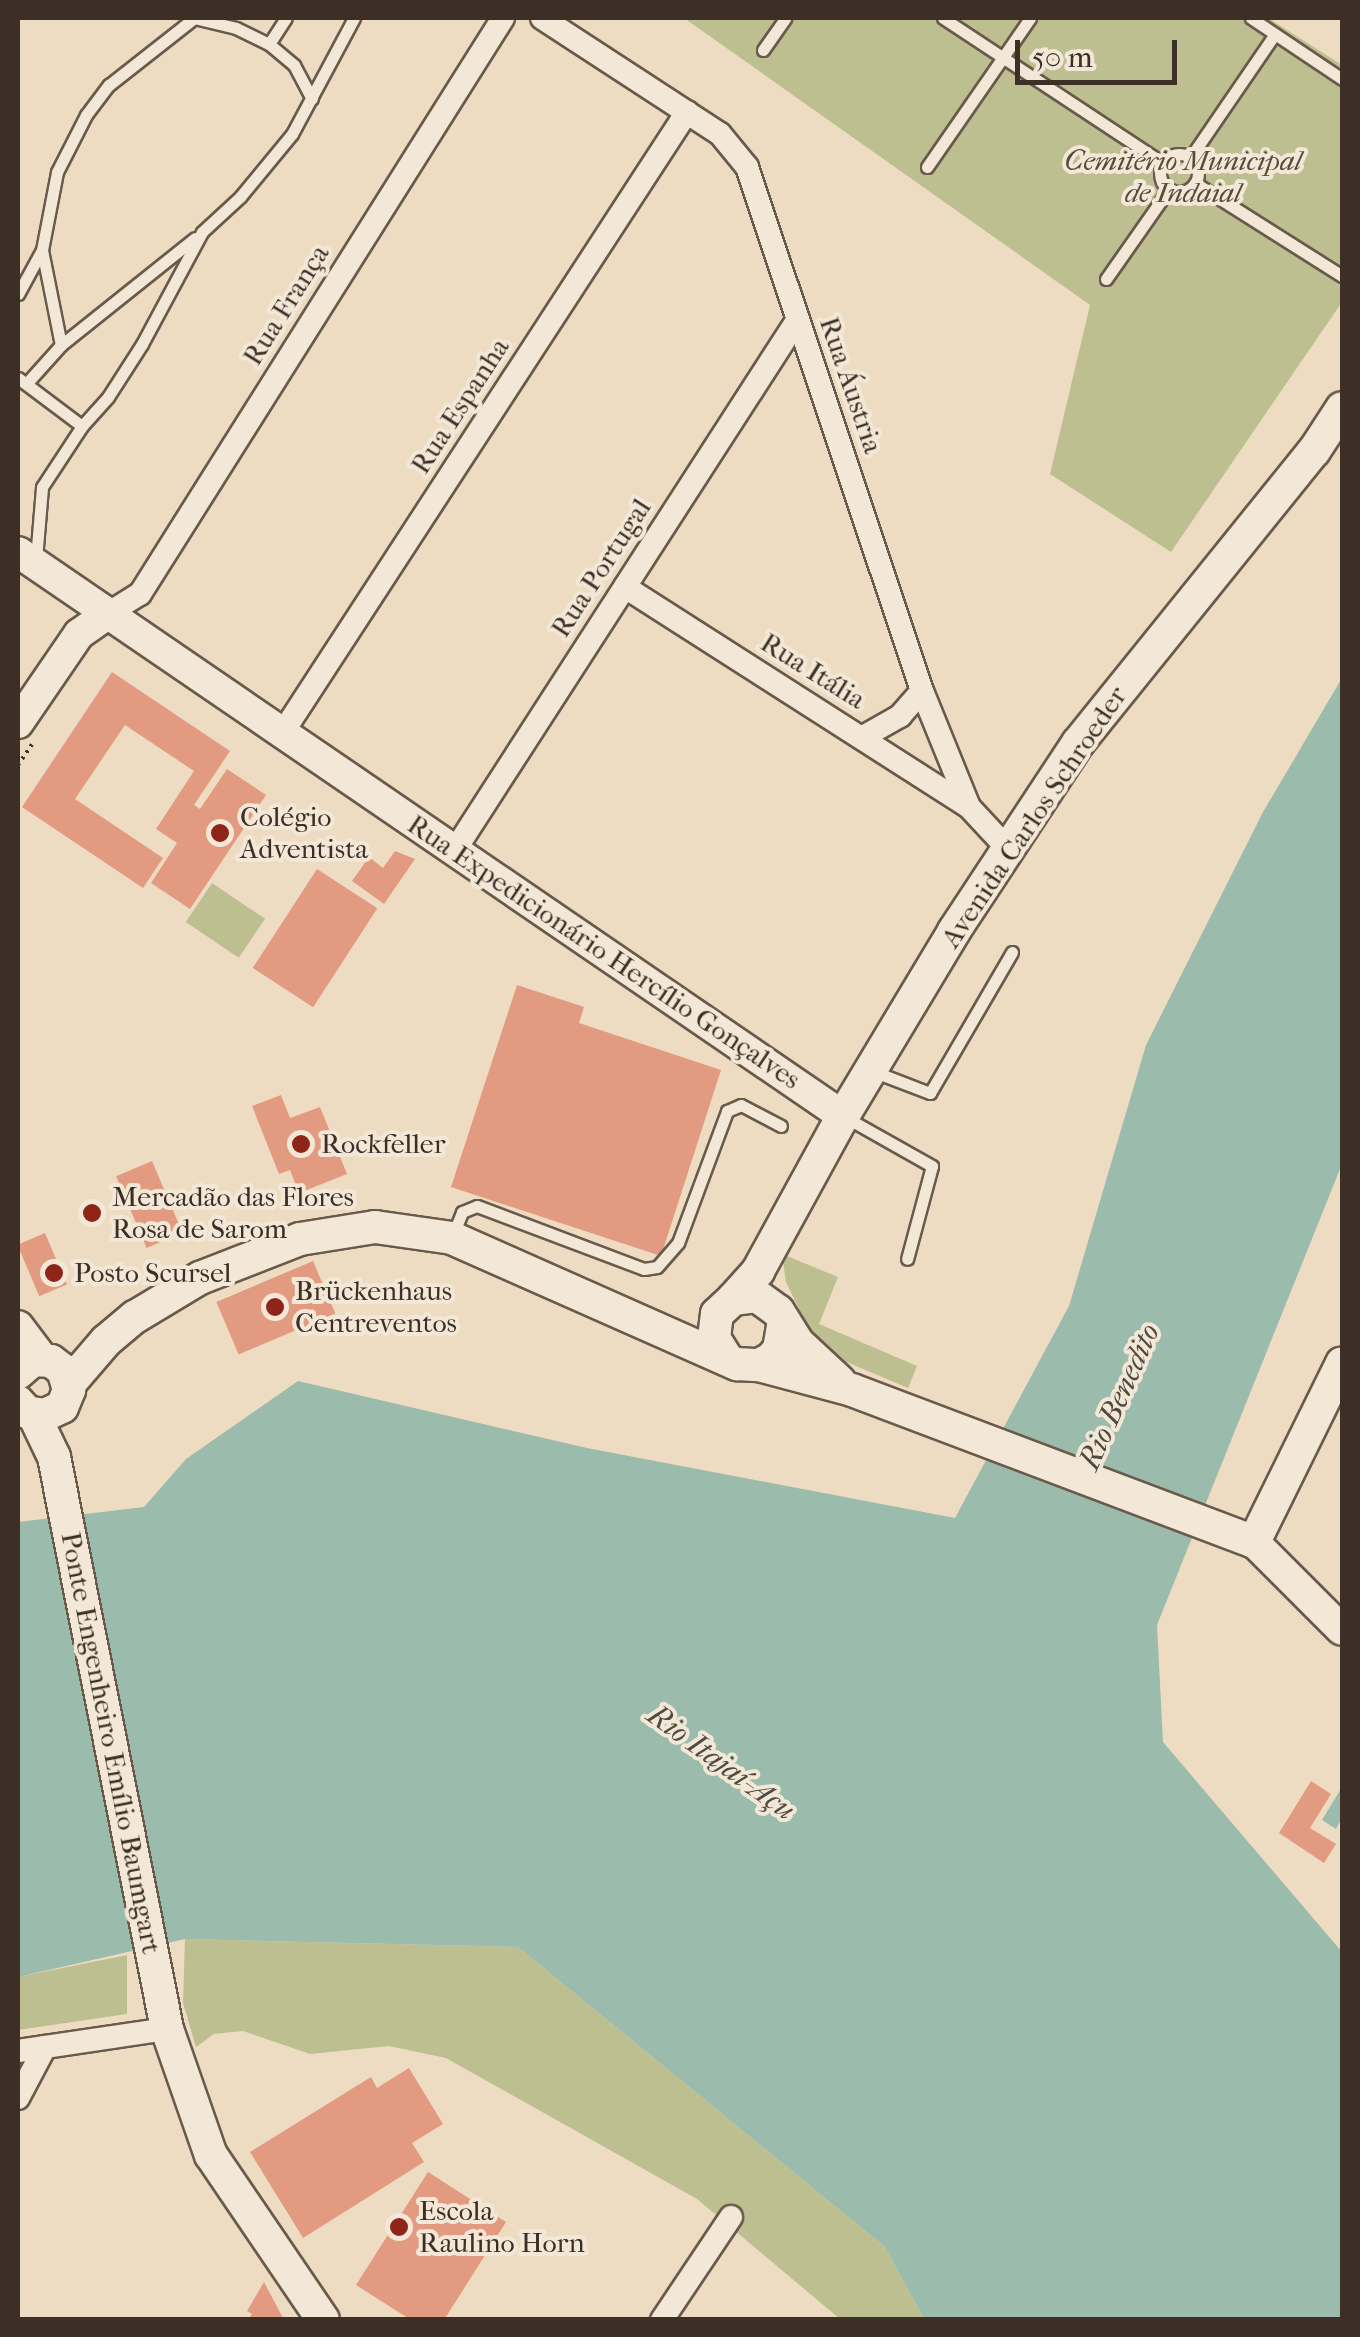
<!DOCTYPE html>
<html>
<head>
<meta charset="utf-8">
<style>
  body { margin:0 }
  #map { position:relative; width:1360px; height:2337px; overflow:hidden; background:#eddcc2; font-family:"IM FELL French Canon",serif }
  div>[style] { position:absolute }
  .green>* { inset:0; background:#bdbf90; transform-origin:0 0 }
  .water>* { inset:0; background:#9bbcac }
  .building>* { inset:0; background:#e29b81; transform-origin:0 0 }
  .path>* { height:4px; margin-top:-2px; transform-origin:0; background:repeating-linear-gradient(90deg,#3d2f25 0 2.5px,transparent 0 7.5px) }
  .roads { filter:drop-shadow(2px 0 #695a4c) drop-shadow(-2px 0 #695a4c) drop-shadow(0 2px #695a4c) drop-shadow(0 -2px #695a4c) }
  .service>* { height:11px; margin:-5.5px; padding:0 5.5px; transform-origin:5.5px; border-radius:5.5px; background:#f3e8d7 }
  .service>.ring { margin:-5.5px; padding:0; box-sizing:content-box; background:none; border:11px solid #f3e8d7; border-radius:50% }
  .minor>* { height:22px; margin:-11px; padding:0 11px; transform-origin:11px; border-radius:11px; background:#f3e8d7 }
  .tertiary>* { height:30px; margin:-15px; padding:0 15px; transform-origin:15px; border-radius:15px; background:#f3e8d7 }
  .secondary>* { height:32px; margin:-16px; padding:0 16px; transform-origin:16px; border-radius:16px; background:#f3e8d7 }
  .dots>* { width:28px; height:28px; translate:-50% -50%; box-sizing:border-box; border:5px solid #f3e8d7; border-radius:50% }
  span { translate:-50% -50%; white-space:nowrap; text-align:center; line-height:1.15; -webkit-text-stroke:8px #f3e8d7; paint-order:stroke }
  .park-label { font-size:28px; color:#574c3a; font-style:italic }
  .street-label { font-size:28px; color:#3d2f25 }
  .poi-label { font-size:28px; color:#3d2f25 }
  .left { translate:0 -50%; text-align:left }
  .water-label { font-size:30px; color:#504b40; font-style:italic }
  .frame { position:absolute; inset:0; border:20px solid #3d2f25; pointer-events:none }
  .scale { position:absolute; left:1015px; top:40px; width:162px; height:45px; box-sizing:border-box; border:5px solid #3d2f25; border-top:0; padding-left:12px; font-size:30px; line-height:35px; white-space:nowrap; color:#3d2f25; -webkit-text-stroke:8px #f3e8d7; paint-order:stroke }
</style>
</head>
<body>
<div id="map">
  <div class="green">
    <div style="clip-path:polygon(684px 18px,1268px 18px,1342px 65px,1342px 302px,1171px 552px,1050px 474px,1090px 305px)"></div>
    <div style="left:212px;top:883px;width:64px;height:47px;rotate:34deg"></div>
    <div style="clip-path:polygon(782px 1254px,838px 1277px,819px 1324px,917px 1366px,908px 1388px,830px 1355px,811px 1334px,786px 1282px)"></div>
    <div style="clip-path:polygon(185px 1939px,518px 1947px,885px 2247px,924px 2319px,840px 2319px,697px 2199px,446px 2058px,389px 2046px,310px 2054px,243px 2031px,214px 2034px,196px 2047px,183px 2003px)"></div>
    <div style="clip-path:polygon(127px 1955px,127px 2014px,18px 2030px,18px 1977px)"></div>
  </div>
  <div class="water">
    <div style="clip-path:polygon(1342px 678px,1342px 1164px,1157px 1625px,1163px 1742px,1342px 1952px,1342px 2319px,924px 2319px,885px 2247px,518px 1947px,185px 1939px,18px 1977px,18px 1522px,144px 1507px,186px 1459px,298px 1381px,587px 1448px,955px 1518px,1069px 1306px,1146px 1045px,1263px 812px)"></div>
    <div style="clip-path:polygon(1342px 1787px,1342px 1818px,1336px 1829px,1322px 1820px)"></div>
  </div>
  <div class="building">
    <div style="clip-path:polygon(112px 672px,230px 751px,194px 805px,200px 809px,227px 769px,266px 795px,190px 909px,151px 883px,177px 843px,156px 829px,194px 771px,125px 725px,75px 799px,163px 858px,143px 888px,22px 807px)"></div>
    <div style="clip-path:polygon(395px 851px,415px 859px,384px 904px,352px 881px,369px 857px,383px 868px)"></div>
    <div style="left:317px;top:869px;width:72px;height:118px;rotate:33deg"></div>
    <div style="clip-path:polygon(517px 985px,584px 1007px,579px 1023px,721px 1070px,661px 1256px,451px 1187px)"></div>
    <div style="clip-path:polygon(281px 1095px,290px 1118px,320px 1107px,347px 1174px,299px 1193px,290px 1170px,279px 1174px,252px 1106px)"></div>
    <div style="left:152px;top:1161px;width:78px;height:39px;rotate:67deg"></div>
    <div style="left:45px;top:1233px;width:56px;height:30px;rotate:67deg"></div>
    <div style="left:313px;top:1261px;width:57px;height:105px;rotate:67deg"></div>
    <div style="clip-path:polygon(1311px 1781px,1331px 1794px,1310px 1828px,1336px 1844px,1324px 1863px,1279px 1833px)"></div>
    <div style="clip-path:polygon(409px 2068px,443px 2124px,412px 2143px,424px 2162px,303px 2238px,250px 2152px,371px 2077px,377px 2088px)"></div>
    <div style="clip-path:polygon(428px 2172px,506px 2222px,444px 2320px,411px 2320px,356px 2285px)"></div>
    <div style="clip-path:polygon(264px 2282px,284px 2320px,248px 2320px,252px 2314px,247px 2311px)"></div>
  </div>
  <div class="path">
    <div style="left:18px;top:765px;width:25px;rotate:-56deg"></div>
    <div style="left:18px;top:1286px;width:9px;rotate:90deg"></div>
  </div>
  <div class="roads">
    <div class="service">
      <div style="left:194px;top:18px;width:43px;rotate:13.4deg"></div>
      <div style="left:236px;top:28px;width:37px;rotate:26deg"></div>
      <div style="left:269px;top:44px;width:33px;rotate:40deg"></div>
      <div style="left:294px;top:65px;width:38px;rotate:62deg"></div>
      <div style="left:943px;top:18px;width:263px;rotate:33.4deg"></div>
      <div style="left:1251px;top:18px;width:110px;rotate:33.8deg"></div>
      <div style="left:269px;top:44px;width:31px;rotate:-57deg"></div>
      <div style="left:763px;top:50px;width:39px;rotate:-55deg"></div>
      <div class="ring" style="left:1160px;top:154px;width:27px;height:27px"></div>
      <div style="left:1190px;top:158px;width:150px;rotate:-55.6deg"></div>
      <div style="left:927px;top:167px;width:181px;rotate:-55.3deg"></div>
      <div style="left:1195px;top:183px;width:174px;rotate:32.3deg"></div>
      <div style="left:42px;top:250px;width:97px;rotate:78.7deg"></div>
      <div style="left:1106px;top:279px;width:110px;rotate:-55deg"></div>
      <div style="left:18px;top:294px;width:50px;rotate:-61.4deg"></div>
      <div style="left:42px;top:250px;width:79px;rotate:-79.1deg"></div>
      <div style="left:57px;top:172px;width:64px;rotate:-63deg"></div>
      <div style="left:86px;top:115px;width:38px;rotate:-53deg"></div>
      <div style="left:109px;top:85px;width:108px;rotate:-38.2deg"></div>
      <div style="left:18px;top:378px;width:80px;rotate:36.9deg"></div>
      <div style="left:82px;top:426px;width:39px;rotate:-48deg"></div>
      <div style="left:108px;top:397px;width:63px;rotate:-57.3deg"></div>
      <div style="left:142px;top:344px;width:127px;rotate:-61.8deg"></div>
      <div style="left:202px;top:232px;width:52px;rotate:-42.6deg"></div>
      <div style="left:240px;top:197px;width:82px;rotate:-50.5deg"></div>
      <div style="left:292px;top:134px;width:132px;rotate:-61.9deg"></div>
      <div style="left:26px;top:384px;width:52px;rotate:-48.1deg"></div>
      <div style="left:61px;top:345px;width:171px;rotate:-38.6deg"></div>
      <div style="left:36px;top:559px;width:72px;rotate:-85.2deg"></div>
      <div style="left:42px;top:487px;width:73px;rotate:-56.7deg"></div>
      <div style="left:875px;top:1072px;width:59px;rotate:20.9deg"></div>
      <div style="left:930px;top:1093px;width:163px;rotate:-59.8deg"></div>
      <div style="left:845px;top:1117px;width:100px;rotate:29.4deg"></div>
      <div style="left:932px;top:1166px;width:96px;rotate:105deg"></div>
      <div style="left:452px;top:1237px;width:27px;rotate:-68deg"></div>
      <div style="left:462px;top:1212px;width:16px;rotate:-22deg"></div>
      <div style="left:477px;top:1206px;width:178px;rotate:20.7deg"></div>
      <div style="left:644px;top:1269px;width:13px;rotate:-9deg"></div>
      <div style="left:657px;top:1267px;width:32px;rotate:-49deg"></div>
      <div style="left:678px;top:1243px;width:141px;rotate:-69.6deg"></div>
      <div style="left:727px;top:1111px;width:15px;rotate:-23deg"></div>
      <div style="left:741px;top:1105px;width:45px;rotate:27.7deg"></div>
    </div>
    <div class="minor">
      <div style="left:542px;top:18px;width:212px;rotate:33.1deg"></div>
      <div style="left:720px;top:134px;width:43px;rotate:50.7deg"></div>
      <div style="left:747px;top:167px;width:552px;rotate:71.53deg"></div>
      <div style="left:922px;top:691px;width:125px;rotate:67.9deg"></div>
      <div style="left:969px;top:807px;width:57px;rotate:47.1deg"></div>
      <div style="left:625px;top:587px;width:406px;rotate:32.6deg"></div>
      <div style="left:109px;top:613px;width:36px;rotate:-32deg"></div>
      <div style="left:140px;top:594px;width:681px;rotate:-57.78deg"></div>
      <div style="left:283px;top:732px;width:740px;rotate:-56.91deg"></div>
      <div style="left:863px;top:737px;width:43px;rotate:-29.6deg"></div>
      <div style="left:900px;top:716px;width:33px;rotate:-49deg"></div>
      <div style="left:455px;top:850px;width:632px;rotate:-57.14deg"></div>
      <div style="left:18px;top:2051px;width:151px;rotate:-8.4deg"></div>
      <div style="left:18px;top:2098px;width:58px;rotate:-62.1deg"></div>
      <div style="left:662px;top:2320px;width:124px;rotate:-56.2deg"></div>
    </div>
    <div class="tertiary">
      <div style="left:18px;top:552px;width:999px;rotate:34.36deg"></div>
      <div style="left:18px;top:723px;width:108px;rotate:-55.6deg"></div>
      <div style="left:79px;top:634px;width:37px;rotate:-35deg"></div>
      <div style="left:18px;top:1326px;width:41px;rotate:52.9deg"></div>
      <div style="left:1254px;top:1542px;width:124px;rotate:45deg"></div>
    </div>
    <div class="secondary">
      <div style="left:733px;top:1299px;width:38px;rotate:-48deg"></div>
      <div style="left:758px;top:1271px;width:177px;rotate:-61.3deg"></div>
      <div style="left:843px;top:1116px;width:216px;rotate:-59deg"></div>
      <div style="left:954px;top:931px;width:225px;rotate:-56.6deg"></div>
      <div style="left:1078px;top:743px;width:375px;rotate:-51.1deg"></div>
      <div style="left:1314px;top:451px;width:51px;rotate:-56.9deg"></div>
      <div style="left:727px;top:1359px;width:25px;rotate:-122deg"></div>
      <div style="left:714px;top:1338px;width:24px;rotate:-83deg"></div>
      <div style="left:717px;top:1314px;width:22px;rotate:-43deg"></div>
      <div style="left:733px;top:1299px;width:24px;rotate:-7deg"></div>
      <div style="left:757px;top:1296px;width:26px;rotate:36deg"></div>
      <div style="left:778px;top:1311px;width:38px;rotate:58deg"></div>
      <div style="left:798px;top:1343px;width:57px;rotate:42.9deg"></div>
      <div style="left:759px;top:1365px;width:96px;rotate:15deg"></div>
      <div style="left:852px;top:1390px;width:430px;rotate:20.7deg"></div>
      <div style="left:1254px;top:1542px;width:199px;rotate:-63.8deg"></div>
      <div style="left:18px;top:1373px;width:20px;rotate:-41deg"></div>
      <div style="left:33px;top:1360px;width:18px;rotate:3deg"></div>
      <div style="left:51px;top:1361px;width:15px;rotate:37deg"></div>
      <div style="left:63px;top:1370px;width:21px;rotate:73deg"></div>
      <div style="left:69px;top:1390px;width:18px;rotate:112deg"></div>
      <div style="left:62px;top:1407px;width:19px;rotate:155deg"></div>
      <div style="left:45px;top:1415px;width:18px;rotate:-171deg"></div>
      <div style="left:27px;top:1412px;width:13px;rotate:-132deg"></div>
      <div style="left:69px;top:1384px;width:57px;rotate:-49.3deg"></div>
      <div style="left:106px;top:1341px;width:38px;rotate:-40deg"></div>
      <div style="left:135px;top:1317px;width:76px;rotate:-31deg"></div>
      <div style="left:200px;top:1278px;width:107px;rotate:-21.3deg"></div>
      <div style="left:300px;top:1239px;width:76px;rotate:-9.1deg"></div>
      <div style="left:375px;top:1227px;width:78px;rotate:8.1deg"></div>
      <div style="left:452px;top:1238px;width:312px;rotate:23.9deg"></div>
      <div style="left:737px;top:1364px;width:22px;rotate:3deg"></div>
      <div style="left:759px;top:1365px;width:13px;rotate:-27deg"></div>
      <div style="left:771px;top:1359px;width:13px;rotate:-51deg"></div>
      <div style="left:779px;top:1349px;width:27px;rotate:-80deg"></div>
      <div style="left:34px;top:1415px;width:47px;rotate:64.5deg"></div>
      <div style="left:54px;top:1457px;width:583px;rotate:78.82deg"></div>
      <div style="left:167px;top:2029px;width:133px;rotate:70.8deg"></div>
      <div style="left:211px;top:2155px;width:199px;rotate:55.8deg"></div>
    </div>
  </div>
  <div class="dots">
    <div style="left:220px;top:833px;background:#8f2418"></div>
    <div style="left:301px;top:1144px;background:#8f2418"></div>
    <div style="left:92px;top:1213px;background:#8f2418"></div>
    <div style="left:54px;top:1273px;background:#8f2418"></div>
    <div style="left:275px;top:1307px;background:#8f2418"></div>
    <div style="left:399px;top:2227px;background:#8f2418"></div>
  </div>
  <div class="park-label">
    <span style="left:1183px;top:177px">Cemitério Municipal<br>de Indaial</span>
  </div>
  <div class="street-label">
    <span style="left:286px;top:305px;rotate:-58deg">Rua França</span>
    <span style="left:851px;top:385px;rotate:71deg">Rua Áustria</span>
    <span style="left:460px;top:406px;rotate:-57deg">Rua Espanha</span>
    <span style="left:601px;top:568px;rotate:-57deg">Rua Portugal</span>
    <span style="left:813px;top:671px;rotate:32deg">Rua Itália</span>
    <span style="left:1034px;top:817px;rotate:-56deg">Avenida Carlos Schroeder</span>
    <span style="left:604px;top:952px;rotate:34deg">Rua Expedicionário Hercílio Gonçalves</span>
    <span style="left:111px;top:1743px;rotate:79deg">Ponte Engenheiro Emílio Baumgart</span>
  </div>
  <div class="poi-label">
    <span class="left" style="left:240px;top:833px">Colégio<br>Adventista</span>
    <span class="left" style="left:321px;top:1144px">Rockfeller</span>
    <span class="left" style="left:112px;top:1213px">Mercadão das Flores<br>Rosa de Sarom</span>
    <span class="left" style="left:74px;top:1273px">Posto Scursel</span>
    <span class="left" style="left:295px;top:1307px">Brückenhaus<br>Centreventos</span>
    <span class="left" style="left:419px;top:2227px">Escola<br>Raulino Horn</span>
  </div>
  <div class="water-label">
    <span style="left:1120px;top:1397px;rotate:-66deg">Rio Benedito</span>
    <span style="left:721px;top:1763px;rotate:36deg">Rio Itajaí-Açu</span>
  </div>
  <div class="frame"></div>
  <div class="scale">50 m</div>
</div>
</body>
</html>
